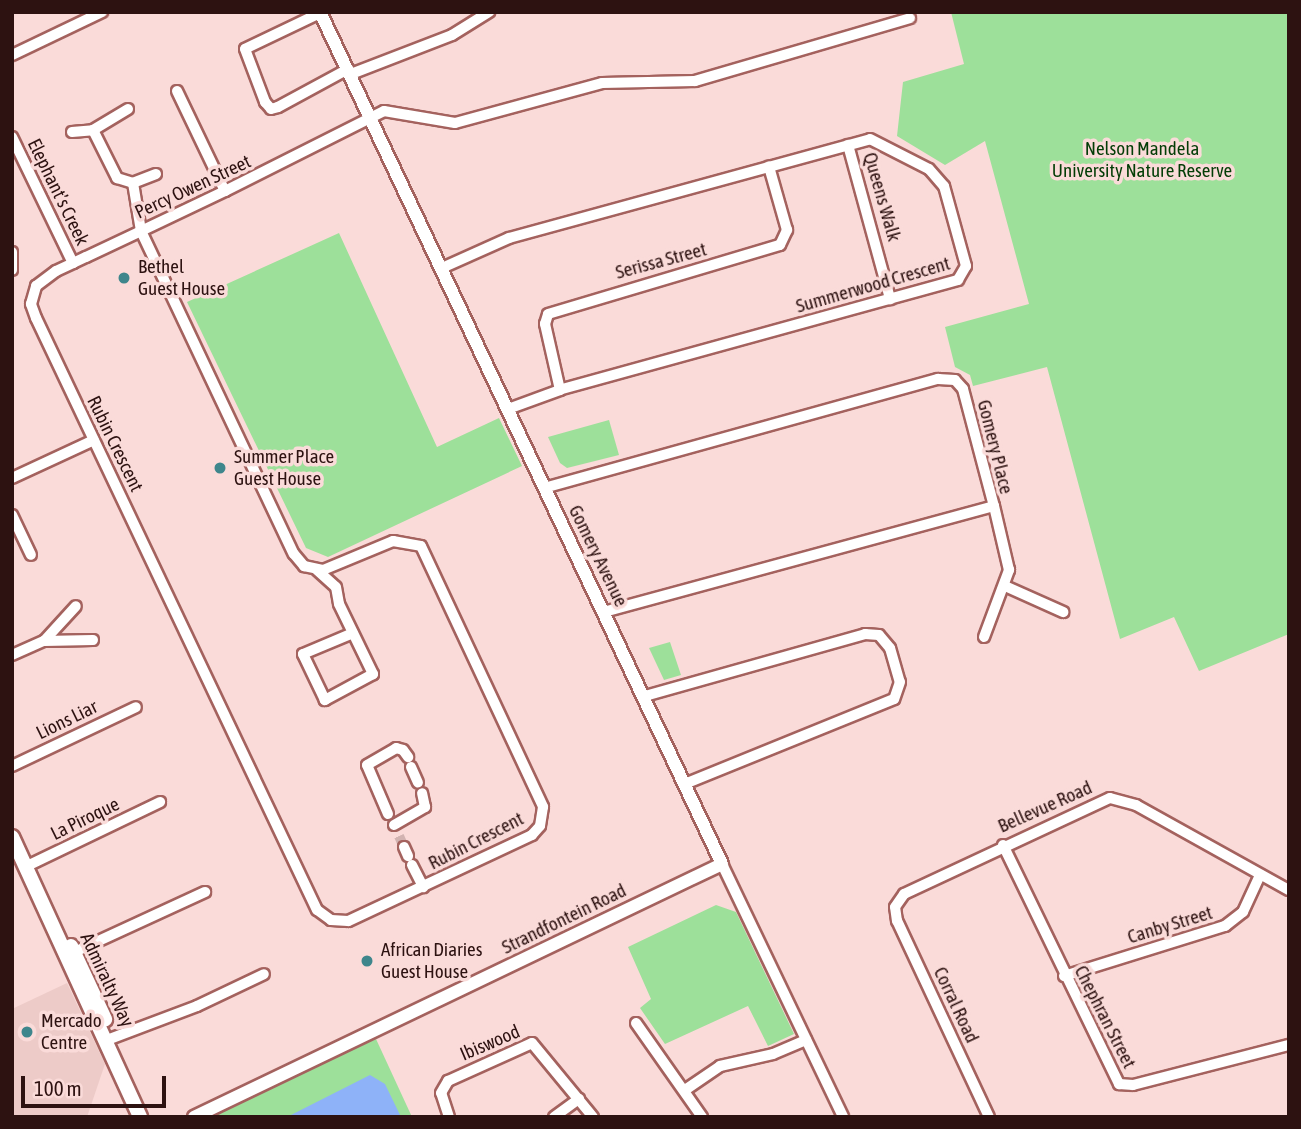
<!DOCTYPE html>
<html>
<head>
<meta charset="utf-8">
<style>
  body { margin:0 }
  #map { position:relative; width:1301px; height:1129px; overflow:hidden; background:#fadbd9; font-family:"Asap Condensed",sans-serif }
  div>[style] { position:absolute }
  .built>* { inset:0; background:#edcbc8 }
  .green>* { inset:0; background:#9de09a }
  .water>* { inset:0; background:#8eb2f8 }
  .minor-tunnel>* { height:10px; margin-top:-5px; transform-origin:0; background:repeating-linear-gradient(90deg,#d1b3b1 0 10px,transparent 0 15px) }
  .roads { filter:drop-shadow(2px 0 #a4625e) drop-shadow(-2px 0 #a4625e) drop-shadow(0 2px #a4625e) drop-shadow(0 -2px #a4625e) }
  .minor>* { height:10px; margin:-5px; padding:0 5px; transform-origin:5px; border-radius:5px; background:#fff }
  .tertiary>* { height:12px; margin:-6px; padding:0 6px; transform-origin:6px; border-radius:6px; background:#fff }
  .secondary>* { height:14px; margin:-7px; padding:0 7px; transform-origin:7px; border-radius:7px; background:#fff }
  .dots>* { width:19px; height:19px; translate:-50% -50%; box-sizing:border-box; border:4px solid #fadbd9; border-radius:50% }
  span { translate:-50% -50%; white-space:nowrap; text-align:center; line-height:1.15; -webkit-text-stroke:7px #fadbd9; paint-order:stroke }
  .park-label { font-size:19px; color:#033d06 }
  .street-label { font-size:19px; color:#2d1211 }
  .poi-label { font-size:19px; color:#2d1211 }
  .left { translate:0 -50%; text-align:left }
  .frame { position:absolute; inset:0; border:14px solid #2d1211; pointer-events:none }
  .scale { position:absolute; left:21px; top:1076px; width:145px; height:32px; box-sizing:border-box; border:4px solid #2d1211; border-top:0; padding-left:9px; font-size:21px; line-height:24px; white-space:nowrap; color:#2d1211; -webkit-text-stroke:5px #fadbd9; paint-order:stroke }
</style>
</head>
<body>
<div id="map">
  <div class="built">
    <div style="clip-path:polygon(67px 983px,105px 1064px,87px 1117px,12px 1117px,12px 1009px)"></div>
  </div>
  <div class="green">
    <div style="clip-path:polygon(951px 12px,1289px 12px,1289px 634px,1199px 671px,1174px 617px,1120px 639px,1047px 367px,973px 386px,970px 375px,955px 367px,945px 327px,1029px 304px,985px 141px,945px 165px,897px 136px,903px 82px,964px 64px)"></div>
    <div style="clip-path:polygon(339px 233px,437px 447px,499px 418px,522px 466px,328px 557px,306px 548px,187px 302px)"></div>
    <div style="clip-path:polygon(609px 420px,619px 455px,567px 468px,560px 463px,548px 437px)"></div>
    <div style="clip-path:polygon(670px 642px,681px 675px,664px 680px,649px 648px)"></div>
    <div style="clip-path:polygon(716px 905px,736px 912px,794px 1034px,768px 1046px,748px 1006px,665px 1044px,640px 1008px,651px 999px,628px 947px)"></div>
    <div style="clip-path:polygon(376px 1039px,412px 1117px,203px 1117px)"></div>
  </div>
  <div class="water">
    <div style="clip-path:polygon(370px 1075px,385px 1084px,401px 1117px,287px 1117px)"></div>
  </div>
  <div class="minor-tunnel">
    <div style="left:399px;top:836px;width:12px;rotate:66deg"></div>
  </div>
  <div class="roads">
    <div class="minor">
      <div style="left:320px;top:13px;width:83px;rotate:154.4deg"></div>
      <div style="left:245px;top:49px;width:57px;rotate:69.3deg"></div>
      <div style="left:265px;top:102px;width:9px;rotate:49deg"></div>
      <div style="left:271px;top:109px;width:7px;rotate:-16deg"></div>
      <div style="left:278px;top:107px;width:80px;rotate:-28.5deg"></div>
      <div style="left:12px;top:55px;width:100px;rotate:-25.5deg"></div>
      <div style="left:351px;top:74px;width:108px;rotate:-21.1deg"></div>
      <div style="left:452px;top:35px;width:44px;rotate:-31.9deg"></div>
      <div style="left:177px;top:91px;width:111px;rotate:64.4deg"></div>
      <div style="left:128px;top:109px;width:41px;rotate:149deg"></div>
      <div style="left:93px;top:130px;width:54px;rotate:63.4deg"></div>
      <div style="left:117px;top:178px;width:17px;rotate:17deg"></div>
      <div style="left:72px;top:132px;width:21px;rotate:-5deg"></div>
      <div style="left:12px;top:137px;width:140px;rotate:64.2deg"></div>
      <div style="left:848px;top:145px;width:160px;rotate:74.7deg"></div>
      <div style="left:156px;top:174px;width:25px;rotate:159deg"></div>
      <div style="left:133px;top:183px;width:49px;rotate:80.5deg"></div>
      <div style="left:141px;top:231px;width:357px;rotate:64.7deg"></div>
      <div style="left:294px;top:554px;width:16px;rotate:50deg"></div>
      <div style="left:304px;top:566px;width:19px;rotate:12deg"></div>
      <div style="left:323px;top:570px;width:76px;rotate:-22.5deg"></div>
      <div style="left:393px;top:541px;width:28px;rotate:10deg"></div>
      <div style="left:421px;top:546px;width:288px;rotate:64.9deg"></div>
      <div style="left:543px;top:807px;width:19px;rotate:99deg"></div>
      <div style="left:540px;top:826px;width:12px;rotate:132deg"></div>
      <div style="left:532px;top:835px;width:203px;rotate:154.9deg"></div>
      <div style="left:348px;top:921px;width:17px;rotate:-177deg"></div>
      <div style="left:331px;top:920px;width:17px;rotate:-144deg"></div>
      <div style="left:317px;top:910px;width:655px;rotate:-115.39deg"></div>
      <div style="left:36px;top:318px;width:15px;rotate:-110deg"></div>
      <div style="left:31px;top:304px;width:19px;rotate:-74deg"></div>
      <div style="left:36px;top:286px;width:25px;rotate:-37deg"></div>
      <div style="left:56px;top:271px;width:19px;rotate:-25deg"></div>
      <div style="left:73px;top:263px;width:14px;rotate:-25deg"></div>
      <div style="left:86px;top:257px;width:61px;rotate:-25.3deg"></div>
      <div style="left:141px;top:231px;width:93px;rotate:-25.5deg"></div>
      <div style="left:225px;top:191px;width:178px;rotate:-26.7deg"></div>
      <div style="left:384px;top:111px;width:72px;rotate:9.6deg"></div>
      <div style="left:455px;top:123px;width:152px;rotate:-15.2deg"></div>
      <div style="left:602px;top:83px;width:93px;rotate:-1.2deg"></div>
      <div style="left:695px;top:81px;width:224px;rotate:-16.3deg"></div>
      <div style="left:12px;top:252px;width:18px;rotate:90deg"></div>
      <div style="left:442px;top:268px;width:73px;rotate:-24.1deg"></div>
      <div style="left:509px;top:238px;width:374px;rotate:-15.3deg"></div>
      <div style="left:870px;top:139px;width:66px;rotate:27deg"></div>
      <div style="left:929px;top:169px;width:23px;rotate:49deg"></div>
      <div style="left:944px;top:186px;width:83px;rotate:74.6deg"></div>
      <div style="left:966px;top:266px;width:16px;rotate:120deg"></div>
      <div style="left:958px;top:280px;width:413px;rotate:164.6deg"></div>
      <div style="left:560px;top:390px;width:55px;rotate:159.9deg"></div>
      <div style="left:560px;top:390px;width:68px;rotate:-102.8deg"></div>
      <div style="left:545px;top:324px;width:10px;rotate:-73deg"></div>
      <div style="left:548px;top:314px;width:242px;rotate:-16.6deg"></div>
      <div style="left:780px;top:245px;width:17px;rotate:-65deg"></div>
      <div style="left:787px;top:230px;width:66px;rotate:-105.9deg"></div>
      <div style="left:12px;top:478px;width:90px;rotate:-24.9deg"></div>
      <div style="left:544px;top:488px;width:409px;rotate:-15.5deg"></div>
      <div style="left:938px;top:379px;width:17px;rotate:3deg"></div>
      <div style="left:955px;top:380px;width:12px;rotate:48deg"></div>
      <div style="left:963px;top:389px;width:121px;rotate:75.2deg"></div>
      <div style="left:994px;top:506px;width:405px;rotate:164.8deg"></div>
      <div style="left:12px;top:515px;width:44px;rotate:64.6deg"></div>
      <div style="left:317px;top:570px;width:25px;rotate:42deg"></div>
      <div style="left:336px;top:587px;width:17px;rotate:80deg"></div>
      <div style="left:339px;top:604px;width:78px;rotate:64.1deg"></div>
      <div style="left:373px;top:674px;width:55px;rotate:151.6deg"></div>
      <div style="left:325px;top:700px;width:51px;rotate:-115.6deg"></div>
      <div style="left:303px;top:654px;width:54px;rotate:-22.8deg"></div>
      <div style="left:1005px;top:586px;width:64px;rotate:24.1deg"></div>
      <div style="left:984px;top:637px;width:72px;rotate:-69.5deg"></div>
      <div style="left:1009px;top:570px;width:66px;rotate:-103.2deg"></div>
      <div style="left:44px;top:641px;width:47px;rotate:-47.6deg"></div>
      <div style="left:12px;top:655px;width:35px;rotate:-24deg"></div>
      <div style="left:44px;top:641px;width:49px;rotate:-1.2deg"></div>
      <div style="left:645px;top:696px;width:229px;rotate:-15.7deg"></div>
      <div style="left:865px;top:634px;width:14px;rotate:4deg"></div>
      <div style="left:879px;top:635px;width:17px;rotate:50deg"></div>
      <div style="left:890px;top:648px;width:35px;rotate:74deg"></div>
      <div style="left:900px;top:682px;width:18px;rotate:109deg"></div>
      <div style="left:894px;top:699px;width:223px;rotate:157.9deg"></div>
      <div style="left:12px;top:766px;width:137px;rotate:-25.4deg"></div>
      <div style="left:411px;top:767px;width:17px;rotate:66deg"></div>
      <div style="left:388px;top:814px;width:53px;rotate:-113.2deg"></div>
      <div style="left:367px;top:765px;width:34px;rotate:-30deg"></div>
      <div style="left:396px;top:748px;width:7px;rotate:16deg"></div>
      <div style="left:403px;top:750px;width:9px;rotate:54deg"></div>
      <div style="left:394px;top:825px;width:36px;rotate:-30deg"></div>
      <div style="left:425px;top:807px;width:14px;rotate:-102deg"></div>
      <div style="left:1003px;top:845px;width:266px;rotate:64.1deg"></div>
      <div style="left:1119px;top:1084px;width:14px;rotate:4deg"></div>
      <div style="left:1133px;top:1085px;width:161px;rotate:-14.4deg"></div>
      <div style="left:404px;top:847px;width:10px;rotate:66deg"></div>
      <div style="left:722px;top:864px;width:280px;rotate:64.4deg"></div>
      <div style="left:412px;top:865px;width:25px;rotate:63deg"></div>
      <div style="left:25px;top:867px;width:150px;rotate:-25.7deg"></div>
      <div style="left:68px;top:955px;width:151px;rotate:-24.7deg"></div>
      <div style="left:1064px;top:976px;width:169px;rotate:-17.3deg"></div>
      <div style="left:1225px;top:926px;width:23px;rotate:-38deg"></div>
      <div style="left:1243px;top:912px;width:41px;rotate:-65.3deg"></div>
      <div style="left:636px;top:1023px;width:115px;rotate:54.9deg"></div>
      <div style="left:107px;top:1040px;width:96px;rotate:-20.7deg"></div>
      <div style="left:197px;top:1006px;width:74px;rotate:-25.5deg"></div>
      <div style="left:685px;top:1090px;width:42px;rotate:-34.4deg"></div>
      <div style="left:720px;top:1066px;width:54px;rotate:-12.8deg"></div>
      <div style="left:773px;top:1054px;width:36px;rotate:-23deg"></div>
      <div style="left:449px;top:1117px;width:25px;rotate:-108deg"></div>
      <div style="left:441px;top:1093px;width:14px;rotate:-60deg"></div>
      <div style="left:448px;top:1081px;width:92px;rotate:-24.3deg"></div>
      <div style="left:532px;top:1043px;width:96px;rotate:50.5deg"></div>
      <div style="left:554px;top:1117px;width:31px;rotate:-36deg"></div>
      <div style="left:989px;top:1117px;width:217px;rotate:-115.1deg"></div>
      <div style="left:897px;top:921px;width:14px;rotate:-98deg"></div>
      <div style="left:895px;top:907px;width:16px;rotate:-55deg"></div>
      <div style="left:904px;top:894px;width:227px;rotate:-25deg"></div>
      <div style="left:1110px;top:798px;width:27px;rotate:15deg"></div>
      <div style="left:1136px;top:805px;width:175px;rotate:29.1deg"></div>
    </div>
    <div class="tertiary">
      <div style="left:194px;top:1117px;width:585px;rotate:-25.6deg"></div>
      <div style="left:722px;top:864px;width:942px;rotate:-115.26deg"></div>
    </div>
    <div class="secondary">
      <div style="left:12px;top:837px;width:308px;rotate:65.4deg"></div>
      <div style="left:71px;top:946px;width:81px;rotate:65deg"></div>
    </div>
  </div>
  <div class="dots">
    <div style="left:124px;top:278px;background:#3e868c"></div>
    <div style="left:220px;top:468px;background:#3e868c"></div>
    <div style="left:367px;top:961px;background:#3e868c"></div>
    <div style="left:27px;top:1032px;background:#3e868c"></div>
  </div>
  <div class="park-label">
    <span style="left:1142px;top:160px">Nelson Mandela<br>University Nature Reserve</span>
  </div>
  <div class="street-label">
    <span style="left:193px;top:187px;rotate:-25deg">Percy Owen Street</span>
    <span style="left:58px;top:192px;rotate:64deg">Elephant’s Creek</span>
    <span style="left:882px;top:197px;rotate:74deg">Queens Walk</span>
    <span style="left:661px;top:261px;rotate:-15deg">Serissa Street</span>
    <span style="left:873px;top:285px;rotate:-16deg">Summerwood Crescent</span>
    <span style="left:115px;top:444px;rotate:64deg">Rubin Crescent</span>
    <span style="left:995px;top:447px;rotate:76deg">Gomery Place</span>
    <span style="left:598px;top:556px;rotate:64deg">Gomery Avenue</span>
    <span style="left:67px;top:720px;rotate:-26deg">Lions Liar</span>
    <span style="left:1045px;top:807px;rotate:-24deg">Bellevue Road</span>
    <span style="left:85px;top:819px;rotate:-26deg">La Piroque</span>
    <span style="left:476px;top:841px;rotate:-27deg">Rubin Crescent</span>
    <span style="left:564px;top:919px;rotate:-26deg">Strandfontein Road</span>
    <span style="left:1170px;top:925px;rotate:-17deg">Canby Street</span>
    <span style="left:107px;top:980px;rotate:65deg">Admiralty Way</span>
    <span style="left:956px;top:1005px;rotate:65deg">Corral Road</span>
    <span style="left:1105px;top:1017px;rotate:63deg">Chephran Street</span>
    <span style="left:490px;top:1043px;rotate:-23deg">Ibiswood</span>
  </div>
  <div class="poi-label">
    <span class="left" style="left:138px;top:278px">Bethel<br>Guest House</span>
    <span class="left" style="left:234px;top:468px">Summer Place<br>Guest House</span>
    <span class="left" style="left:381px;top:961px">African Diaries<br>Guest House</span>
    <span class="left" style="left:41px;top:1032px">Mercado<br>Centre</span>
  </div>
  <div class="frame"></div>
  <div class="scale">100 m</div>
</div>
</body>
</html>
